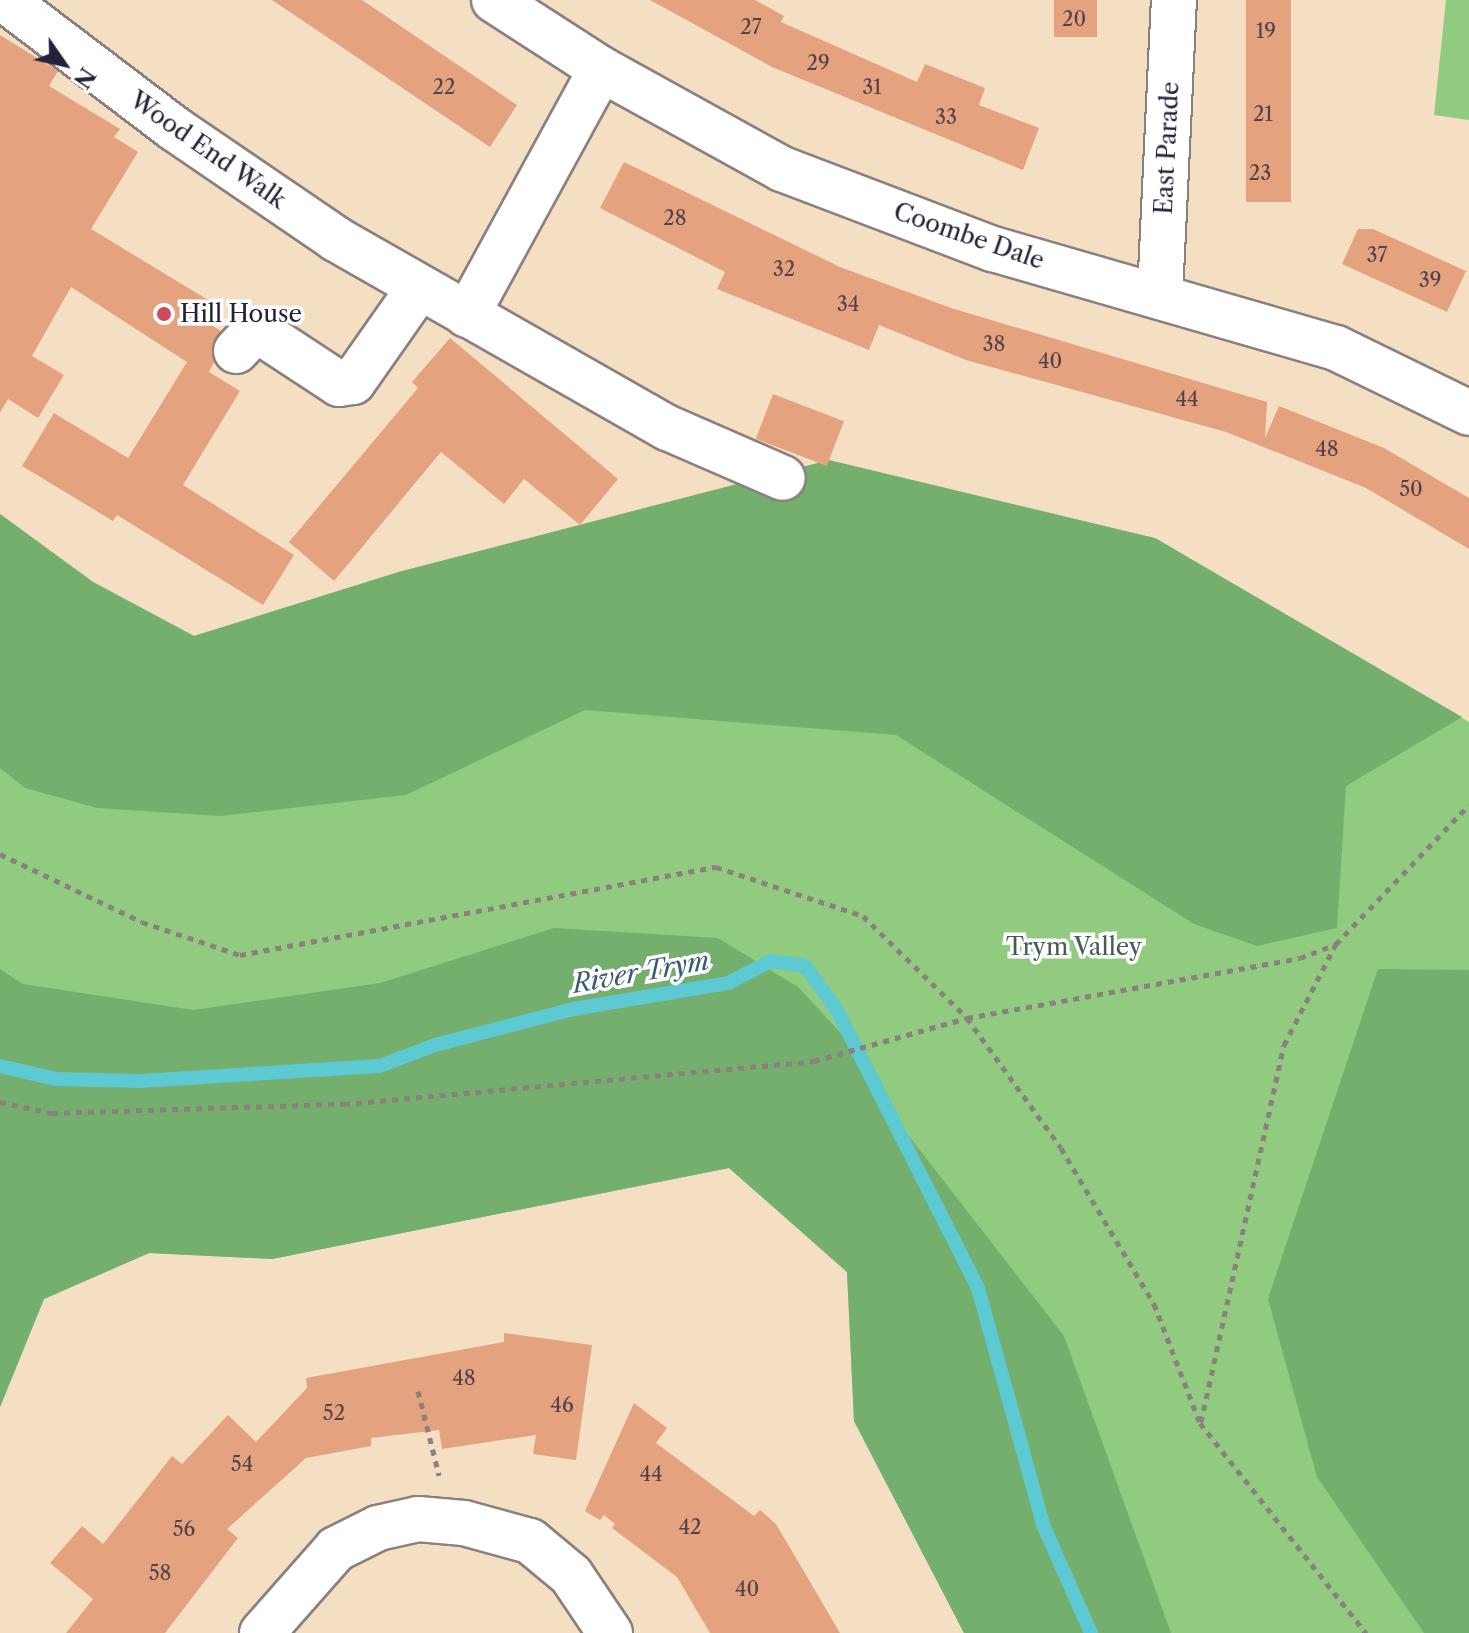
<!DOCTYPE html>
<html>
<head>
<meta charset="utf-8">
<style>
  body { margin:0 }
  #map { position:relative; width:1469px; height:1633px; overflow:hidden; background:#f4dfc3; font-family:"Libre Caslon Text",serif }
  div>[style] { position:absolute }
  .green>* { inset:0; background:#90cb7f }
  .forest>* { inset:0; background:#74af6e }
  .stream>* { height:14px; margin:-7px; padding:0 7px; transform-origin:7px; border-radius:7px; background:#5dc9d3 }
  .building>* { inset:0; background:#e4a37e; transform-origin:0 0 }
  .path>* { height:5px; margin-top:-2.5px; transform-origin:0; background:repeating-linear-gradient(90deg,#8b807f 0 6px,transparent 0 12px) }
  .roads { filter:drop-shadow(2px 0 #8b807f) drop-shadow(-2px 0 #8b807f) drop-shadow(0 2px #8b807f) drop-shadow(0 -2px #8b807f) }
  .street>* { height:44px; margin:-22px; padding:0 22px; transform-origin:22px; border-radius:22px; background:#fff }
  .dots>* { width:22px; height:22px; translate:-50% -50%; box-sizing:border-box; border:4px solid #fff; border-radius:50% }
  span { translate:-50% -50%; white-space:nowrap; text-align:center; line-height:1.15; -webkit-text-stroke:7px #fff; paint-order:stroke }
  .number-label { font-size:20px; color:#52424c }
  .number-label span { -webkit-text-stroke-width:0 }
  .street-label { font-size:24px; color:#22223b }
  .poi-label { font-size:24px; color:#22223b }
  .left { translate:0 -50%; text-align:left }
  .park-label { font-size:24px; color:#485d53 }
  .water-label { font-size:26px; color:#375c70; font-style:italic }
  .north { position:absolute; left:24px; top:24px; width:80px; height:80px; -webkit-text-stroke:6px #fff; paint-order:stroke; rotate:124deg; font-size:22px; font-weight:700; line-height:32px; text-align:center; color:#22223b }
  .north::after { content:''; display:block; margin:auto; width:28px; height:36px; background:#22223b; clip-path:polygon(50% 0,100% 100%,50% 72%,0 100%) }
</style>
</head>
<body>
<div id="map">
  <div class="green">
    <div style="clip-path:polygon(1446px 0,1469px 0,1469px 120px,1434px 115px)"></div>
    <div style="clip-path:polygon(0 514px,93px 582px,194px 636px,402px 571px,1155px 538px,1469px 722px,1469px 1633px,964px 1633px,854px 1421px,847px 1272px,729px 1168px,272px 1259px,149px 1253px,44px 1299px,0 1407px)"></div>
  </div>
  <div class="forest">
    <div style="clip-path:polygon(829px 460px,1155px 538px,1462px 717px,1346px 786px,1337px 928px,1257px 946px,1194px 924px,896px 735px,585px 710px,406px 795px,220px 816px,97px 808px,25px 788px,0 768px,0 514px,93px 582px,194px 636px,402px 571px)"></div>
    <div style="clip-path:polygon(554px 928px,718px 938px,798px 987px,863px 1057px,905px 1131px,1064px 1336px,1171px 1633px,964px 1633px,854px 1421px,847px 1272px,729px 1168px,272px 1259px,149px 1253px,44px 1299px,0 1407px,0 969px,23px 984px,193px 1010px,380px 983px)"></div>
    <div style="clip-path:polygon(1378px 969px,1469px 970px,1469px 1633px,1424px 1633px,1317px 1477px,1268px 1299px)"></div>
  </div>
  <div class="stream">
    <div style="left:0;top:1066px;width:57px;rotate:13.1deg"></div>
    <div style="left:56px;top:1079px;width:84px;rotate:1.4deg"></div>
    <div style="left:140px;top:1081px;width:240px;rotate:-3.6deg"></div>
    <div style="left:380px;top:1066px;width:59px;rotate:-20.9deg"></div>
    <div style="left:435px;top:1045px;width:143px;rotate:-14.6deg"></div>
    <div style="left:573px;top:1009px;width:157px;rotate:-9.5deg"></div>
    <div style="left:728px;top:983px;width:48px;rotate:-27.1deg"></div>
    <div style="left:771px;top:961px;width:34px;rotate:8deg"></div>
    <div style="left:805px;top:966px;width:54px;rotate:54deg"></div>
    <div style="left:837px;top:1010px;width:312px;rotate:63.1deg"></div>
    <div style="left:978px;top:1288px;width:248px;rotate:74.6deg"></div>
    <div style="left:1044px;top:1527px;width:116px;rotate:66.1deg"></div>
  </div>
  <div class="building">
    <div style="clip-path:polygon(272px 0,362px 0,517px 105px,490px 147px)"></div>
    <div style="clip-path:polygon(650px 0,755px 0,784px 16px,781px 22px,917px 82px,925px 64px,985px 88px,979px 105px,1039px 128px,1023px 170px,772px 67px)"></div>
    <div style="left:1054px;top:0;width:43px;height:37px"></div>
    <div style="left:1246px;top:0;width:45px;height:202px"></div>
    <div style="clip-path:polygon(0 35px,58px 71px,49px 86px,120px 129px,114px 137px,138px 152px,91px 229px,218px 306px,208px 323px,221px 331px,212px 345px,214px 362px,209px 372px,240px 391px,183px 485px,294px 555px,263px 605px,117px 515px,113px 521px,22px 466px,54px 413px,128px 458px,187px 362px,71px 287px,32px 356px,64px 375px,38px 418px,8px 399px,0 413px)"></div>
    <div style="clip-path:polygon(624px 162px,840px 267px,951px 308px,1267px 402px,1265px 438px,1279px 406px,1384px 448px,1469px 498px,1469px 549px,1366px 488px,1226px 432px,966px 360px,879px 325px,869px 350px,717px 289px,725px 272px,600px 208px)"></div>
    <div style="clip-path:polygon(1358px 229px,1373px 229px,1466px 271px,1447px 312px,1342px 264px)"></div>
    <div style="clip-path:polygon(450px 338px,618px 479px,580px 525px,524px 479px,504px 504px,441px 452px,334px 581px,289px 542px,418px 388px,412px 382px)"></div>
    <div style="left:773px;top:394px;width:76px;height:48px;rotate:21deg"></div>
    <div style="clip-path:polygon(504px 1333px,592px 1345px,576px 1460px,533px 1454px,536px 1435px,442px 1449px,439px 1430px,371px 1438px,371px 1446px,306px 1458px,227px 1529px,238px 1538px,165px 1633px,66px 1633px,93px 1599px,50px 1563px,82px 1526px,103px 1544px,172px 1456px,182px 1464px,228px 1415px,256px 1442px,307px 1388px,306px 1378px,504px 1342px)"></div>
    <div style="clip-path:polygon(634px 1403px,667px 1428px,656px 1443px,754px 1516px,760px 1510px,776px 1524px,840px 1633px,710px 1633px,677px 1577px,612px 1528px,615px 1524px,604px 1515px,600px 1520px,585px 1511px)"></div>
  </div>
  <div class="path">
    <div style="left:0;top:854px;width:157px;rotate:25.6deg"></div>
    <div style="left:142px;top:922px;width:103px;rotate:18.6deg"></div>
    <div style="left:240px;top:955px;width:484px;rotate:-10.5deg"></div>
    <div style="left:716px;top:867px;width:155px;rotate:18.4deg"></div>
    <div style="left:863px;top:916px;width:146px;rotate:44.4deg"></div>
    <div style="left:967px;top:1018px;width:160px;rotate:54.1deg"></div>
    <div style="left:1061px;top:1148px;width:182px;rotate:59.2deg"></div>
    <div style="left:1154px;top:1304px;width:128px;rotate:68.9deg"></div>
    <div style="left:1200px;top:1423px;width:268px;rotate:51.7deg"></div>
    <div style="left:0;top:1102px;width:53px;rotate:11.9deg"></div>
    <div style="left:52px;top:1113px;width:292px;rotate:-1.8deg"></div>
    <div style="left:344px;top:1104px;width:472px;rotate:-5.2deg"></div>
    <div style="left:814px;top:1061px;width:159px;rotate:-15.7deg"></div>
    <div style="left:967px;top:1018px;width:338px;rotate:-10.2deg"></div>
    <div style="left:1300px;top:958px;width:39px;rotate:-21deg"></div>
    <div style="left:418px;top:1391px;width:87px;rotate:76deg"></div>
    <div style="left:1201px;top:1422px;width:386px;rotate:-77.6deg"></div>
    <div style="left:1284px;top:1045px;width:114px;rotate:-62.8deg"></div>
    <div style="left:1336px;top:944px;width:192px;rotate:-46.3deg"></div>
  </div>
  <div class="roads">
    <div class="street">
      <div style="left:5px;top:0;width:213px;rotate:37.2deg"></div>
      <div style="left:175px;top:129px;width:195px;rotate:34.3deg"></div>
      <div style="left:336px;top:239px;width:382px;rotate:29.7deg"></div>
      <div style="left:668px;top:428px;width:125px;rotate:23.5deg"></div>
      <div style="left:494px;top:0;width:127px;rotate:32.8deg"></div>
      <div style="left:601px;top:69px;width:207px;rotate:28.9deg"></div>
      <div style="left:782px;top:169px;width:226px;rotate:20.8deg"></div>
      <div style="left:993px;top:249px;width:357px;rotate:16.1deg"></div>
      <div style="left:1336px;top:348px;width:148px;rotate:26deg"></div>
      <div style="left:1160px;top:295px;width:295px;rotate:-87.3deg"></div>
      <div style="left:467px;top:315px;width:280px;rotate:-61.4deg"></div>
      <div style="left:236px;top:351px;width:21px;rotate:-47deg"></div>
      <div style="left:250px;top:336px;width:13px;rotate:-9deg"></div>
      <div style="left:263px;top:334px;width:91px;rotate:33.3deg"></div>
      <div style="left:339px;top:384px;width:14px;rotate:-8deg"></div>
      <div style="left:353px;top:382px;width:115px;rotate:-54.9deg"></div>
      <div style="left:262px;top:1633px;width:112px;rotate:-48.6deg"></div>
      <div style="left:336px;top:1549px;width:47px;rotate:-26.6deg"></div>
      <div style="left:378px;top:1528px;width:41px;rotate:-12.7deg"></div>
      <div style="left:418px;top:1519px;width:46px;rotate:5deg"></div>
      <div style="left:464px;top:1523px;width:68px;rotate:15.3deg"></div>
      <div style="left:530px;top:1541px;width:53px;rotate:39.7deg"></div>
      <div style="left:571px;top:1575px;width:70px;rotate:56.1deg"></div>
    </div>
  </div>
  <div class="dots">
    <div style="left:164px;top:314px;background:#d1495b"></div>
  </div>
  <div class="number-label">
    <span style="left:1074px;top:19px">20</span>
    <span style="left:751px;top:27px">27</span>
    <span style="left:1266px;top:31px">19</span>
    <span style="left:818px;top:63px">29</span>
    <span style="left:444px;top:87px">22</span>
    <span style="left:872px;top:87px">31</span>
    <span style="left:1263px;top:114px">21</span>
    <span style="left:946px;top:117px">33</span>
    <span style="left:1260px;top:173px">23</span>
    <span style="left:675px;top:218px">28</span>
    <span style="left:1377px;top:255px">37</span>
    <span style="left:784px;top:269px">32</span>
    <span style="left:1430px;top:280px">39</span>
    <span style="left:848px;top:304px">34</span>
    <span style="left:994px;top:344px">38</span>
    <span style="left:1050px;top:361px">40</span>
    <span style="left:1187px;top:399px">44</span>
    <span style="left:1327px;top:449px">48</span>
    <span style="left:1411px;top:489px">50</span>
    <span style="left:464px;top:1378px">48</span>
    <span style="left:562px;top:1405px">46</span>
    <span style="left:334px;top:1413px">52</span>
    <span style="left:242px;top:1464px">54</span>
    <span style="left:651px;top:1474px">44</span>
    <span style="left:690px;top:1527px">42</span>
    <span style="left:184px;top:1529px">56</span>
    <span style="left:160px;top:1573px">58</span>
    <span style="left:747px;top:1589px">40</span>
  </div>
  <div class="street-label">
    <span style="left:1167px;top:148px;rotate:-87deg">East Parade</span>
    <span style="left:208px;top:150px;rotate:35deg">Wood End Walk</span>
    <span style="left:969px;top:236px;rotate:19deg">Coombe Dale</span>
  </div>
  <div class="poi-label">
    <span class="left" style="left:180px;top:314px">Hill House</span>
  </div>
  <div class="park-label">
    <span style="left:1074px;top:947px">Trym Valley</span>
  </div>
  <div class="water-label">
    <span style="left:641px;top:973px;rotate:-10deg">River Trym</span>
  </div>
  <div class="north">N</div>
</div>
</body>
</html>
